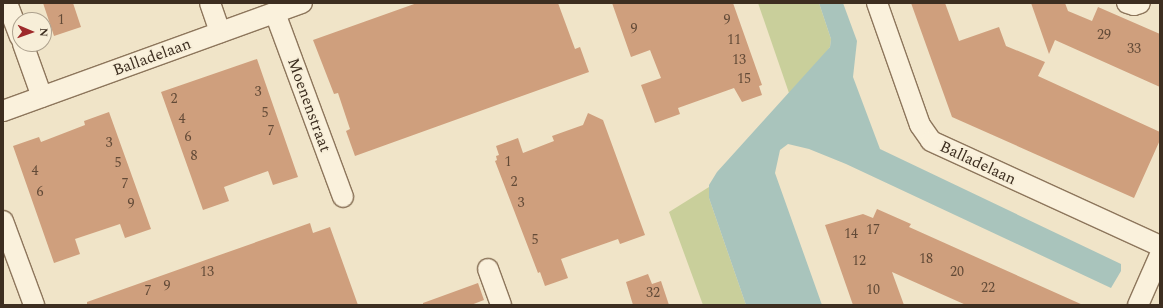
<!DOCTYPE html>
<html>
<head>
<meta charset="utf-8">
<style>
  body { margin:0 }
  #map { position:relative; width:1163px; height:308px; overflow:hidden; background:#f0e4c8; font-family:Spectral,serif }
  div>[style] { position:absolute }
  .green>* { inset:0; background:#c9cf9b }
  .water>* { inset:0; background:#a9c4bc }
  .building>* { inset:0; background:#cf9f7d }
  .roads { filter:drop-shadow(1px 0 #8d765c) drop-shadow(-1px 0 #8d765c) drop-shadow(0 1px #8d765c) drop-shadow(0 -1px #8d765c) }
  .street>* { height:20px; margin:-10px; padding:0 10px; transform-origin:10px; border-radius:10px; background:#faf1dc }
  span { translate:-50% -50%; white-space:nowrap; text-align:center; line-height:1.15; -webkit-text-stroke:3.5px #f7eed8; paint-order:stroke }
  .number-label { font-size:14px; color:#624a37 }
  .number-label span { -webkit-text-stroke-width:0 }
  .street-label { font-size:16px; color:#3d2e20 }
  .frame { position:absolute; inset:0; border:4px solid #3d2e20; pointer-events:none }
  .north { position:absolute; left:12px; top:12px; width:40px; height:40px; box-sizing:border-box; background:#f7eed8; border:1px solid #ada18e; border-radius:50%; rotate:92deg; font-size:11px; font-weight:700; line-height:16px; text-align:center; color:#3d2e20 }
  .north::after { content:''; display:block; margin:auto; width:14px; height:18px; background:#9e2a2b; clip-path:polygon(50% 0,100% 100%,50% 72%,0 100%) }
</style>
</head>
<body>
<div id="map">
  <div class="green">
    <div style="clip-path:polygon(758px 3px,819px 3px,831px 39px,830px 47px,821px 59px,789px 93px)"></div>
    <div style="clip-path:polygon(709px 187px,709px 198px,746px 305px,703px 305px,669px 212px)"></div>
  </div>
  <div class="water">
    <div style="clip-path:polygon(819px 3px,843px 3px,857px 41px,853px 77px,880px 149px,1121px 264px,1121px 271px,1111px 288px,846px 164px,809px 149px,788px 144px,780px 150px,775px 173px,822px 305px,746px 305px,709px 198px,709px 185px,717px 172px,830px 47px,831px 39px)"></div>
  </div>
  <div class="building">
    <div style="clip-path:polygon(43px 3px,73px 3px,81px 27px,54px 36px)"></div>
    <div style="clip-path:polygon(417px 3px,558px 3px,575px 49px,580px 47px,589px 72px,355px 156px,346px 131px,350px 129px,338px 93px,334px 94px,313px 40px)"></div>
    <div style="clip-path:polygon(612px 3px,733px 3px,762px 85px,759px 86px,762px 95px,742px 102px,734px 88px,678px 108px,680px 114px,655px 123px,641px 85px,661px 78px,650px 50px,631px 57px)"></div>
    <div style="clip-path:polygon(911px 3px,945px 3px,959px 41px,999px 27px,1006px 46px,1045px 62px,1038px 76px,1160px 132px,1160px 140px,1134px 198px,952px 117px)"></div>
    <div style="clip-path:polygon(1031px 3px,1065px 3px,1068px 11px,1092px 21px,1098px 7px,1160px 34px,1160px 87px,1055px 40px,1049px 54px)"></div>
    <div style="clip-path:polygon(257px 59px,298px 177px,273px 185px,268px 171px,224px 187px,229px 201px,203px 210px,161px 92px)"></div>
    <div style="clip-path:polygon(109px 112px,151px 229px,125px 238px,120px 224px,75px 239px,80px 254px,54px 263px,13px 146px,39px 137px,41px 142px,85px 125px,84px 121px)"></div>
    <div style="clip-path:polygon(588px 113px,603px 120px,645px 235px,620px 244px,618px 239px,561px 259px,568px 278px,545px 286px,540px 272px,538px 273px,495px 161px,497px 160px,496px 156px,499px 155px,496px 146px,518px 138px,523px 153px,554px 141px,552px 136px,583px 125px)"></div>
    <div style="clip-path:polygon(877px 209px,911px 224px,909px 227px,1083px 305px,966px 305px,892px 272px,904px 305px,853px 305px,825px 225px,863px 214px,873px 218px)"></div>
    <div style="clip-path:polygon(310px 223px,313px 233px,330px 227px,358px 305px,87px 305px,87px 302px)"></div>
    <div style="clip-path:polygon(648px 274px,652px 284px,661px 281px,669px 305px,633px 305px,626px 282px)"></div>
    <div style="clip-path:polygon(478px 283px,484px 300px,471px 305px,423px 305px,423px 303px)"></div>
  </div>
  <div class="roads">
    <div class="street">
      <div style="left:7px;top:3px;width:36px;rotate:69deg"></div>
      <div style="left:210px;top:3px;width:31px;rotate:71deg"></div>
      <div style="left:877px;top:3px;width:129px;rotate:70.6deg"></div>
      <div style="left:920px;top:125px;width:19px;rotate:55deg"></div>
      <div style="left:931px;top:141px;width:252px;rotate:24.6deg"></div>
      <div style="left:1127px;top:3px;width:7px;rotate:16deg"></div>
      <div style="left:1134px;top:5px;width:6px;rotate:-18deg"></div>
      <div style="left:275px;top:13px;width:196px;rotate:69.7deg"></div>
      <div style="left:23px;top:44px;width:56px;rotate:70.3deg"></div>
      <div style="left:3px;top:111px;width:318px;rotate:-19.9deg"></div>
      <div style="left:3px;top:221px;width:90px;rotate:69.7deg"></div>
      <div style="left:488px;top:269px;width:38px;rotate:70deg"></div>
      <div style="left:1138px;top:305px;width:55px;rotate:-66.3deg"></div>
    </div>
  </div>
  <div class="number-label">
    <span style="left:61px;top:20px">1</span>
    <span style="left:727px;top:20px">9</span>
    <span style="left:634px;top:29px">9</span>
    <span style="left:1104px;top:35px">29</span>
    <span style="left:734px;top:40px">11</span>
    <span style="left:1134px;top:49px">33</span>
    <span style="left:739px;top:60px">13</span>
    <span style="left:744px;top:79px">15</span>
    <span style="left:258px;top:92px">3</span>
    <span style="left:174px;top:99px">2</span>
    <span style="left:265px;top:113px">5</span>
    <span style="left:182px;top:119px">4</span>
    <span style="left:271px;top:131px">7</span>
    <span style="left:188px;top:137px">6</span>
    <span style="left:109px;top:143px">3</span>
    <span style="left:194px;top:156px">8</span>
    <span style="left:508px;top:162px">1</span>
    <span style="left:118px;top:163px">5</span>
    <span style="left:35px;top:171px">4</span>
    <span style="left:514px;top:182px">2</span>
    <span style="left:125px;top:184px">7</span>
    <span style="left:40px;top:192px">6</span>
    <span style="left:521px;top:203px">3</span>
    <span style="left:131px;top:204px">9</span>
    <span style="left:873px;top:230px">17</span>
    <span style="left:851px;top:234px">14</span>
    <span style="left:535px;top:240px">5</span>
    <span style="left:926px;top:259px">18</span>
    <span style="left:859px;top:261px">12</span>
    <span style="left:207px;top:272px">13</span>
    <span style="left:957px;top:272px">20</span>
    <span style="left:167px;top:286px">9</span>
    <span style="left:988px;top:288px">22</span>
    <span style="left:873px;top:290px">10</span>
    <span style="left:148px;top:291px">7</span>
    <span style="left:653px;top:293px">32</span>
  </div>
  <div class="street-label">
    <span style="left:152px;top:57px;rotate:-20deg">Balladelaan</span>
    <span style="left:309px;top:105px;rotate:70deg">Moenenstraat</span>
    <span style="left:978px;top:163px;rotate:25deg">Balladelaan</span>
  </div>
  <div class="frame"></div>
  <div class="north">N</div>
</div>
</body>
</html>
